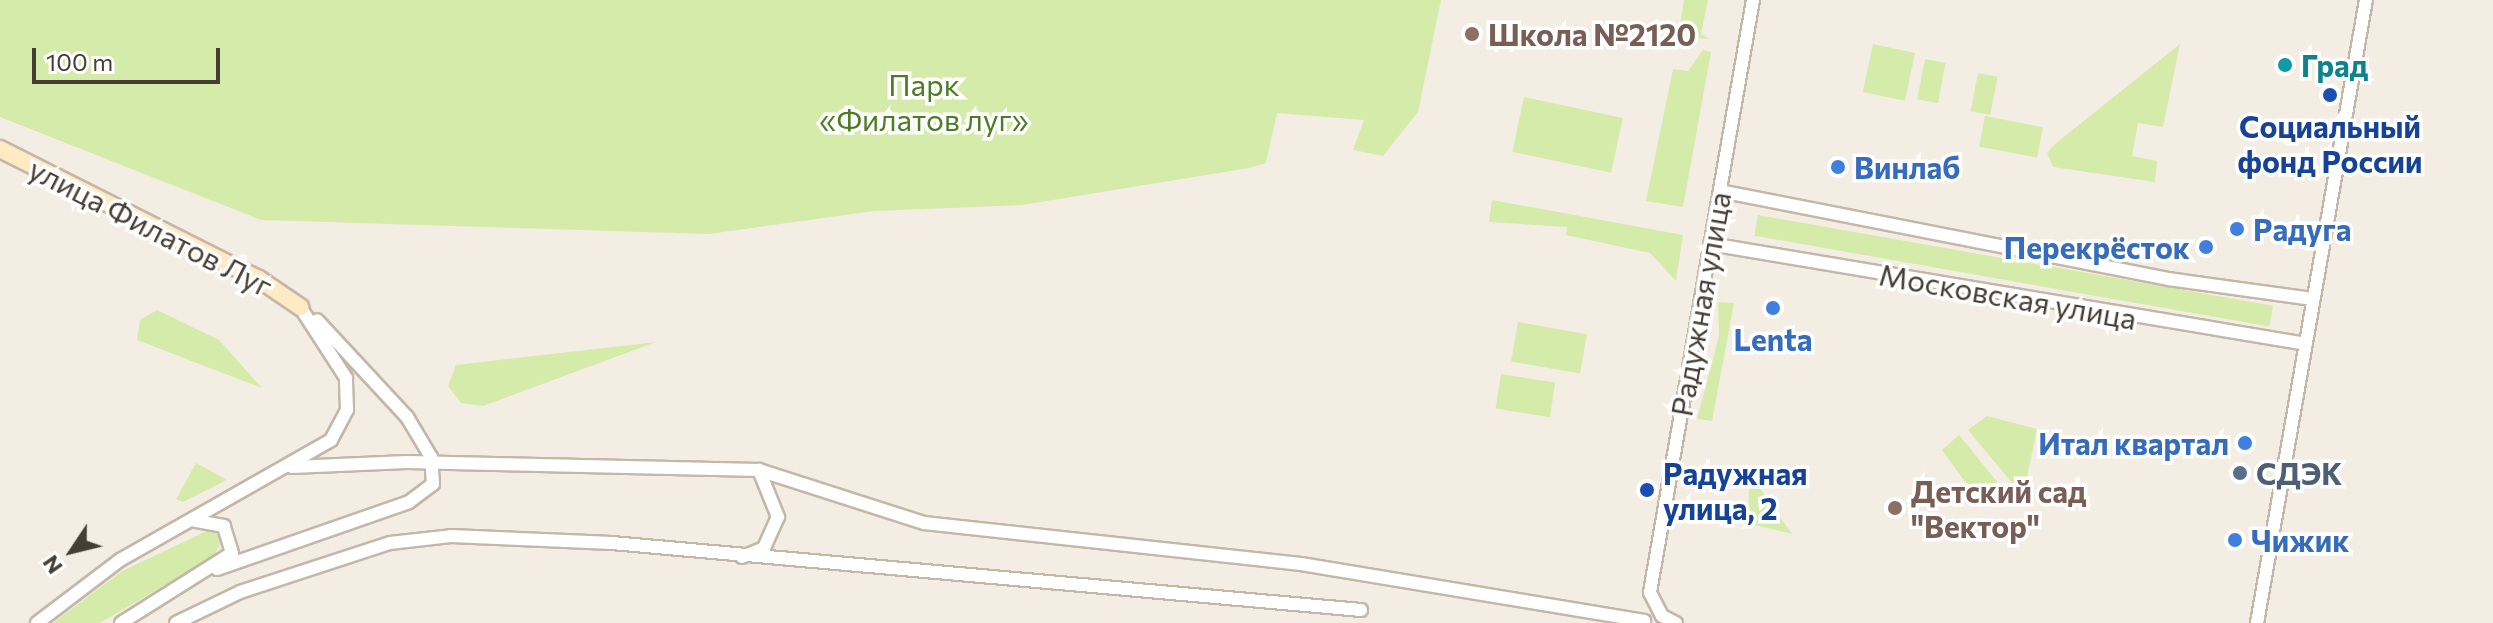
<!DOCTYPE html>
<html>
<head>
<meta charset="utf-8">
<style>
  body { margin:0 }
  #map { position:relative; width:2493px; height:623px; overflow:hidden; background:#f4ede4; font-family:Commissioner,sans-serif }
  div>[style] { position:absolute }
  .green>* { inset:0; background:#d5ebaa; transform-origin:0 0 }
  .roads { filter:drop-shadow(2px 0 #c3b7a9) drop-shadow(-2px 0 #c3b7a9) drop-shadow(0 2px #c3b7a9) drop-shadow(0 -2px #c3b7a9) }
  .street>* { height:12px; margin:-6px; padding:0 6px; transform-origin:6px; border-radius:6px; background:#fff }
  .secondary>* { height:16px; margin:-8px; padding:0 8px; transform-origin:8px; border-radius:8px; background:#ffeac3 }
  .dots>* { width:22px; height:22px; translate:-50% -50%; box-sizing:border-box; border:4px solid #fff; border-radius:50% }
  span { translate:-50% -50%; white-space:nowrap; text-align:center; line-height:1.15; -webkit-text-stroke:7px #fff; paint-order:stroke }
  .education-label { font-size:30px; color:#785e54; font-weight:700 }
  .left { translate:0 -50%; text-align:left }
  .culture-label { font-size:30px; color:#0d838f; font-weight:700 }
  .park-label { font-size:30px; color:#4e7c23 }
  .transit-label { font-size:30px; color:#164399; font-weight:700 }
  .shop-label { font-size:30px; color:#366cbe; font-weight:700 }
  .right { translate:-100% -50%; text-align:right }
  .street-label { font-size:30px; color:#463d34 }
  .service-label { font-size:30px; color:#4e5e75; font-weight:700 }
  .north { position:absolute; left:32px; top:511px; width:80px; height:80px; -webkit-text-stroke:6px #fff; paint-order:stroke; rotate:235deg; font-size:22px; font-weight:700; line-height:32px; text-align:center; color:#463d34 }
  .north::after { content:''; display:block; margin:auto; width:28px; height:36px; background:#463d34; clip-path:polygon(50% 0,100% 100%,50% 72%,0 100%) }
  .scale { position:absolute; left:32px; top:48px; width:188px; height:36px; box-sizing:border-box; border:4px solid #463d34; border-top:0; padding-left:10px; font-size:24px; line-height:28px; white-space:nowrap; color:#463d34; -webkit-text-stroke:6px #fff; paint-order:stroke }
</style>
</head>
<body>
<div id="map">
  <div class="green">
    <div style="clip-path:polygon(0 0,1441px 0,1418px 112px,1383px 156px,1353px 150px,1364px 120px,1277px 113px,1266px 163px,1249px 168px,1022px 205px,874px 211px,709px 234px,261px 220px,0 117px)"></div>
    <div style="clip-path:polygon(1684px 0,1708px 0,1701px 34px,1710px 39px,1678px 37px)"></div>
    <div style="left:1873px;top:44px;width:43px;height:49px;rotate:12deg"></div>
    <div style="clip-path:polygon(2180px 44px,2163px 127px,2138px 123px,2132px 156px,2157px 161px,2155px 182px,2053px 167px,2047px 153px,2055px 144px)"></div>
    <div style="clip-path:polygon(1703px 50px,1711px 52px,1683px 207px,1646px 201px,1673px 69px,1688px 71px)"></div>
    <div style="left:1925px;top:59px;width:21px;height:41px;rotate:11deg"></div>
    <div style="left:1978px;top:73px;width:20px;height:39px;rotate:11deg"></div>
    <div style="left:1524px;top:97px;width:101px;height:56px;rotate:12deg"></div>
    <div style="left:1985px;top:116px;width:59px;height:31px;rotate:11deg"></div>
    <div style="clip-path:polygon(1492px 200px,1683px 235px,1676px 281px,1650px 253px,1566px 235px,1567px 227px,1489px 222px)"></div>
    <div style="left:1758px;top:215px;width:523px;height:21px;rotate:10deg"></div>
    <div style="clip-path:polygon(1718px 302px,1734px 303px,1712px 421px,1697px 419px,1719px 336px)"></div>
    <div style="clip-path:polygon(157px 310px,219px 340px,262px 388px,137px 340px,140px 320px)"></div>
    <div style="left:1518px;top:322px;width:70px;height:40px;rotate:10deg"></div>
    <div style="clip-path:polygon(656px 342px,483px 406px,461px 403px,448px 386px,456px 365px)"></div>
    <div style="left:1501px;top:374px;width:55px;height:35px;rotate:9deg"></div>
    <div style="clip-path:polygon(1987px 416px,2037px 429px,2023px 496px,1968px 430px)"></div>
    <div style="clip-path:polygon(1959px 435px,2012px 500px,1974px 494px,1942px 450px)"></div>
    <div style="clip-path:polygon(196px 463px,227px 480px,183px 502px,176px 499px)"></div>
    <div style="clip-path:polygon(1750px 481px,1758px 486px,1792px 534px,1747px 523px)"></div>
    <div style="clip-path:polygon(211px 529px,223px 539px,214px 556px,100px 623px,53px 623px,122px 571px)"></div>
  </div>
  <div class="roads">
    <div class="street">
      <div style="left:1720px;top:191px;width:457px;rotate:11.1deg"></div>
      <div style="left:2168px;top:279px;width:146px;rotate:7.9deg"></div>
      <div style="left:1710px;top:244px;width:604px;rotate:9.52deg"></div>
      <div style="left:292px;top:467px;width:115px;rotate:-2.5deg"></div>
      <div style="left:407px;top:462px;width:352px;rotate:1.3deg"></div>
      <div style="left:759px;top:470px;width:173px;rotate:17.8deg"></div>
      <div style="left:924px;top:523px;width:379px;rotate:6.2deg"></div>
      <div style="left:1301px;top:564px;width:348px;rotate:9.4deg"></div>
      <div style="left:742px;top:557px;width:24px;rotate:-22deg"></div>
      <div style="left:764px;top:548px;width:34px;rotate:-66deg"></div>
      <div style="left:778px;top:517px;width:51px;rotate:-112deg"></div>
      <div style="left:217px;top:569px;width:203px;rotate:-19.2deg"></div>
      <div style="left:409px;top:502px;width:30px;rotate:-37deg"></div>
      <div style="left:433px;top:484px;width:27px;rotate:-94deg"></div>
      <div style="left:431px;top:457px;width:47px;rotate:-121deg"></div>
      <div style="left:407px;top:417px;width:132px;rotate:-132.9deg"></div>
      <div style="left:37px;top:623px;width:104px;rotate:-37.2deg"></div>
      <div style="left:120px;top:560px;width:243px;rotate:-29.6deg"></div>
      <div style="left:331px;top:440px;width:34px;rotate:-62deg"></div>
      <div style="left:347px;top:410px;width:32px;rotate:-92deg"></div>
      <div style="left:346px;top:378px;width:85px;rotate:-122.9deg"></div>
      <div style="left:121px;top:623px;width:131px;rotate:-32.2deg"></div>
      <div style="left:232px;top:553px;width:28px;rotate:-107deg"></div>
      <div style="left:224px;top:526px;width:29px;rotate:-170deg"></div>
      <div style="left:176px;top:623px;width:71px;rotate:-25.8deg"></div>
      <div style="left:240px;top:592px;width:158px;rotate:-18.1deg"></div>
      <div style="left:390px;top:543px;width:61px;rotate:-6.5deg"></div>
      <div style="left:451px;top:536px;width:161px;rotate:2.5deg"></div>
      <div style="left:612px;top:543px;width:752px;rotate:5.11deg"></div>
      <div style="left:1676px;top:623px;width:16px;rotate:-153deg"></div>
      <div style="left:1662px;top:616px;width:27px;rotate:-117deg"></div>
      <div style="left:1650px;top:592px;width:601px;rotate:-80.13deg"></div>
      <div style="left:2257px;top:623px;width:632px;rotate:-80.08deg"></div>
    </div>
    <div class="secondary">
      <div style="left:0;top:149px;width:290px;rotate:26.7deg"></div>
      <div style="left:259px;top:279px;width:50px;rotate:34.3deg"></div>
    </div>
  </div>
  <div class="dots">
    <div style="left:1472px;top:34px;background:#8d6e63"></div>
    <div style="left:2285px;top:65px;background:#0f9aa8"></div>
    <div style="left:2330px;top:95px;background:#1a4fb4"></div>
    <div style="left:1838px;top:167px;background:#3f7fe0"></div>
    <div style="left:2237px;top:229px;background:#3f7fe0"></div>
    <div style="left:2206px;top:247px;background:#3f7fe0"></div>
    <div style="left:1773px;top:308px;background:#3f7fe0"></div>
    <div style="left:2245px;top:443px;background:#3f7fe0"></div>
    <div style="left:2240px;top:473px;background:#5c6f8a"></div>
    <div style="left:1647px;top:490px;background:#1a4fb4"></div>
    <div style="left:1895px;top:508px;background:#8d6e63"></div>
    <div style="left:2235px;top:540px;background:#3f7fe0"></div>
  </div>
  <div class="education-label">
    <span class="left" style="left:1488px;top:34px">Школа №2120</span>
    <span class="left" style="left:1911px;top:508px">Детский сад<br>"Вектор"</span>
  </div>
  <div class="culture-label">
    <span class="left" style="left:2301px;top:65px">Град</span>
  </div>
  <div class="park-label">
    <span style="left:924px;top:101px">Парк<br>«Филатов луг»</span>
  </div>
  <div class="transit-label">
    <span style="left:2330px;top:143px">Социальный<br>фонд России</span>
    <span class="left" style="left:1663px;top:490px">Радужная<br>улица, 2</span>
  </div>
  <div class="shop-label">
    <span class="left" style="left:1854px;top:167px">Винлаб</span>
    <span class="left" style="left:2253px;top:229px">Радуга</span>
    <span class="right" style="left:2190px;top:247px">Перекрёсток</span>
    <span style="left:1773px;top:339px">Lenta</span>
    <span class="right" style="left:2229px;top:443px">Итал квартал</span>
    <span class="left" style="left:2251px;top:540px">Чижик</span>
  </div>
  <div class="street-label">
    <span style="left:151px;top:227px;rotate:27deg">улица Филатов Луг</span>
    <span style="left:2008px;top:296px;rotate:10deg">Московская улица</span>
    <span style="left:1700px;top:304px;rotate:-80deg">Радужная улица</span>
  </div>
  <div class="service-label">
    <span class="left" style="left:2256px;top:473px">СДЭК</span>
  </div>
  <div class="north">N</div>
  <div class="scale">100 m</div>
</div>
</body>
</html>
